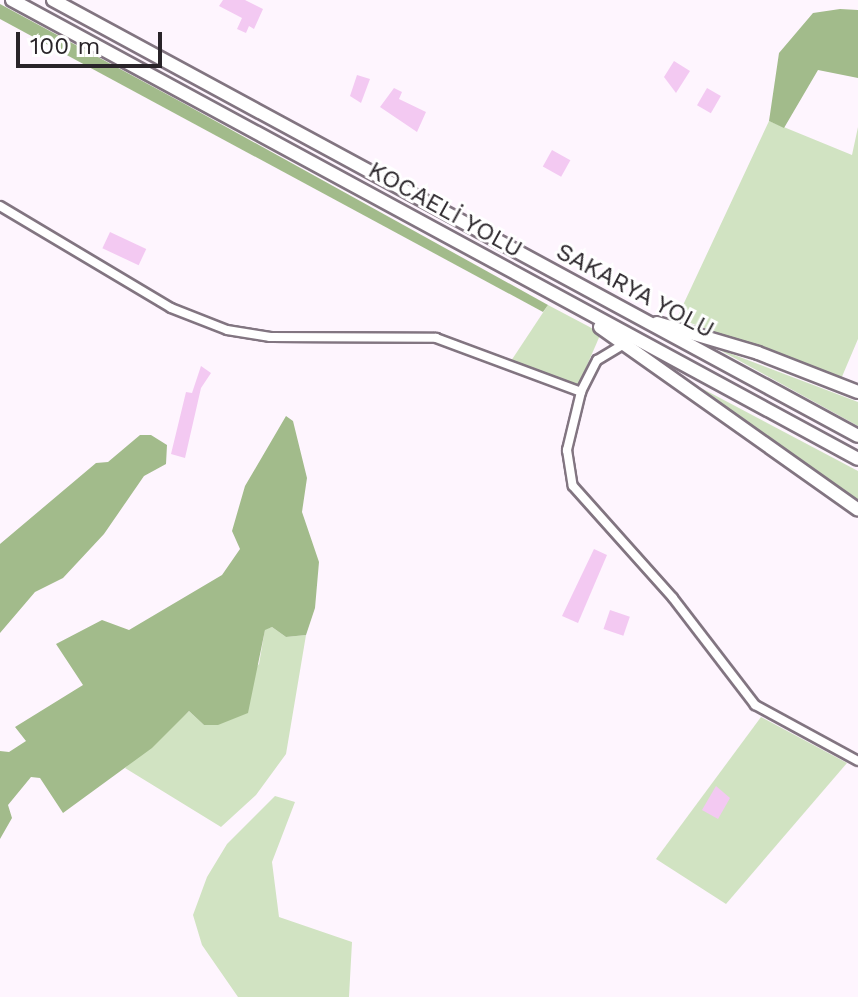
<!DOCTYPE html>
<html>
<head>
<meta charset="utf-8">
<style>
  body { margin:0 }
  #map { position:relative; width:858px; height:997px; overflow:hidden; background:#fef5fe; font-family:"Work Sans",sans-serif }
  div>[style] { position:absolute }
  .green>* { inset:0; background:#d1e3c2 }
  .forest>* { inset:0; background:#a2bb8b }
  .building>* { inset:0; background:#f3c9f2; transform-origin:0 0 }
  .roads { filter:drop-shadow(2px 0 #827581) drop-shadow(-2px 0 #827581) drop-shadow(0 2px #827581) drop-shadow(0 -2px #827581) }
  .minor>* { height:8px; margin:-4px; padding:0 4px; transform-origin:4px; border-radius:4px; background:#fff }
  .trunk>* { height:12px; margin:-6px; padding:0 6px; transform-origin:6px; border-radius:6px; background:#fff }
  span { translate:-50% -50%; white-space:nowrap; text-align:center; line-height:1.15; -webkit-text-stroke:6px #fff; paint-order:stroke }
  .street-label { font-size:24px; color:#292429 }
  .scale { position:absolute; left:16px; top:32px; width:146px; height:36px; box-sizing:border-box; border:4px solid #292429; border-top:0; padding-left:10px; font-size:24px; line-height:28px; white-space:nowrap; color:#292429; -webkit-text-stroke:6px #fff; paint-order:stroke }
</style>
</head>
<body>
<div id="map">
  <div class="green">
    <div style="clip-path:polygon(769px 121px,852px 155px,858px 127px,858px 339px,841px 379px,677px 318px)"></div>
    <div style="clip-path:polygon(548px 305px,601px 333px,578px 386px,511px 361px)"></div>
    <div style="clip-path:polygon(716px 348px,858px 402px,858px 426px)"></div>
    <div style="clip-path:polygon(652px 362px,858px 471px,858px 500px,849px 498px)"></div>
    <div style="clip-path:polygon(272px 627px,286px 637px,306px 635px,286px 754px,256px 795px,221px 827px,125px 768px,189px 711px,204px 725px,259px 664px,265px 629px)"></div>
    <div style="clip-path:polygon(761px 717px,847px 763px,726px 904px,656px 859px)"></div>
    <div style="clip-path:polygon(275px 796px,295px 802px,272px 862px,279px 917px,352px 942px,349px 997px,238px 997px,202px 945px,193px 915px,207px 877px,227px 844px)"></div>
  </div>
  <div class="forest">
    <div style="clip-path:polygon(0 4px,183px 103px,548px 305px,543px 312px,0 19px)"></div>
    <div style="clip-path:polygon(840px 9px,858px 10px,858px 78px,818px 70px,784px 128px,769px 121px,779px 53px,813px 13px)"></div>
    <div style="clip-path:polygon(286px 416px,293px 421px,307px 478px,302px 512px,319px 562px,315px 608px,306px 635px,286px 637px,272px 627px,265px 630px,248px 713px,218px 725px,204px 725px,189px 711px,152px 748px,63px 813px,40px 778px,31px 777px,8px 805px,12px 818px,0 839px,0 751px,9px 752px,26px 741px,15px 727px,83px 685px,56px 644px,102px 620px,129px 630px,222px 575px,240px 549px,232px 531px,245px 486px)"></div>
    <div style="clip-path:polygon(140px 435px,151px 435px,167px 445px,166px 464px,144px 476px,104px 534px,63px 578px,35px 592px,0 633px,0 544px,96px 463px,108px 462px)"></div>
  </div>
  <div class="building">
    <div style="clip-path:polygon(223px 0,245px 0,263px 9px,254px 29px,249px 26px,246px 33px,237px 29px,242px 18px,219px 6px)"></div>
    <div style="clip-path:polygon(674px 61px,690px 71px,676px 93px,664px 77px)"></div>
    <div style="clip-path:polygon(357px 75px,370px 79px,361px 103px,350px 96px)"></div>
    <div style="clip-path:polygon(394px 88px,402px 92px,399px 99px,426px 112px,417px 132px,380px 107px)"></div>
    <div style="left:707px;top:88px;width:16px;height:20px;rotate:30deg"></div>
    <div style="left:552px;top:150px;width:21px;height:19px;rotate:29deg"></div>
    <div style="left:110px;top:232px;width:40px;height:18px;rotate:25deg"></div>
    <div style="clip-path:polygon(201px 366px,211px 373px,201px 388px,185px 458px,171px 454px,186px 392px,192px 393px)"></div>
    <div style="clip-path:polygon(594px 549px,607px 555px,578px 623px,562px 616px)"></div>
    <div style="left:610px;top:610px;width:21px;height:20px;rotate:19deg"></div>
    <div style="clip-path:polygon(716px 786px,730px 798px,718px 819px,702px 810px)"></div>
  </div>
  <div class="roads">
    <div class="minor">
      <div style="left:0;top:206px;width:199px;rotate:30.8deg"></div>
      <div style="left:171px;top:308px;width:60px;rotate:21.4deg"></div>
      <div style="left:227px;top:330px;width:44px;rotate:9.2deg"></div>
      <div style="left:270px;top:337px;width:166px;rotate:0.3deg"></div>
      <div style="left:436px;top:338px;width:155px;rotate:20.4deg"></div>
      <div style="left:624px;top:344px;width:31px;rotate:149deg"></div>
      <div style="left:597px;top:360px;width:36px;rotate:117deg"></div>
      <div style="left:581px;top:392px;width:60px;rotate:103.6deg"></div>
      <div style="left:567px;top:450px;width:36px;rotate:81deg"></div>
      <div style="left:573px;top:486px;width:150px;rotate:48.2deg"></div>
      <div style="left:673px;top:598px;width:135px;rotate:52.5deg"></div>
      <div style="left:755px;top:705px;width:117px;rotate:28.5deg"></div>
    </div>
    <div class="trunk">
      <div style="left:12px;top:0;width:962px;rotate:28.48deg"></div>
      <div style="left:53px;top:0;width:915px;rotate:28.44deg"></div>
      <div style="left:657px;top:323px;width:105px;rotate:16.5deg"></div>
      <div style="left:758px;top:353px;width:107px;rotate:21.3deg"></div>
      <div style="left:600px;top:327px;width:316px;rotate:35.3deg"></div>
    </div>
  </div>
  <div class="street-label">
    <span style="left:445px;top:210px;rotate:29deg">KOCAELİ YOLU</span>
    <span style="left:635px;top:291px;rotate:28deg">SAKARYA YOLU</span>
  </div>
  <div class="scale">100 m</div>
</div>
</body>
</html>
